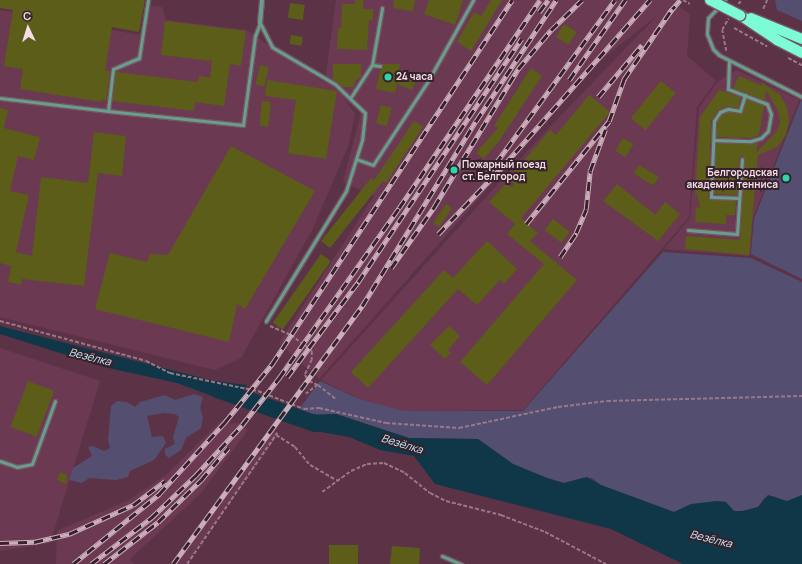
<!DOCTYPE html>
<html>
<head>
<meta charset="utf-8">
<style>
  body { margin:0 }
  #map { position:relative; width:802px; height:564px; overflow:hidden; background:#5c3346; font-family:Manrope,sans-serif }
  div>[style] { position:absolute }
  .built>* { inset:0; background:#6b3a52 }
  .green>* { inset:0; background:#544f71 }
  .water>* { inset:0; background:#0f3748 }
  .river>* { height:17px; margin:-8.5px; padding:0 8.5px; transform-origin:8.5px; border-radius:8.5px; background:#0f3748 }
  .building>* { inset:0; background:#5b5d18; transform-origin:0 0 }
  .path>* { height:1.5px; margin-top:-0.75px; transform-origin:0; background:repeating-linear-gradient(90deg,#9a7787 0 4px,transparent 0 6px) }
  .roads { filter:drop-shadow(1px 0 #785263) drop-shadow(-1px 0 #785263) drop-shadow(0 1px #785263) drop-shadow(0 -1px #785263) }
  .lane>* { height:3px; margin:-1.5px; padding:0 1.5px; transform-origin:1.5px; border-radius:1.5px; background:#669f8b }
  .street>* { height:4px; margin:-2px; padding:0 2px; transform-origin:2px; border-radius:2px; background:#669f8b }
  .primary>* { height:10px; margin:-5px; padding:0 5px; transform-origin:5px; border-radius:5px; background:#7dfbd4 }
  .rail>* { height:4.5px; margin-top:-2.25px; transform-origin:0; background:repeating-linear-gradient(90deg,#35222b 0 9px,#ccaebb 0 18px); box-sizing:border-box; border-block:1px solid #ccaebb }
  .bridges { filter:drop-shadow(1px 0 #785263) drop-shadow(-1px 0 #785263) drop-shadow(0 1px #785263) drop-shadow(0 -1px #785263) }
  .primary-bridge>* { height:10px; margin:-5px; padding:0 5px; transform-origin:5px; border-radius:5px; background:#7dfbd4 }
  .dots>* { width:11px; height:11px; translate:-50% -50%; box-sizing:border-box; border:2px solid #35222b; border-radius:50% }
  span { translate:-50% -50%; white-space:nowrap; text-align:center; line-height:1.15; -webkit-text-stroke:4px #35222b; paint-order:stroke }
  .poi-label { font-size:10px; color:#f7dde8; font-weight:700 }
  .left { translate:0 -50%; text-align:left }
  .right { translate:-100% -50%; text-align:right }
  .water-label { font-size:11px; color:#c2e7fb; font-style:italic }
  .north { position:absolute; left:8px; top:8px; width:40px; height:40px; -webkit-text-stroke:3px #35222b; paint-order:stroke; rotate:356deg; font-size:11px; font-weight:700; line-height:16px; text-align:center; color:#f7dde8 }
  .north::after { content:''; display:block; margin:auto; width:14px; height:18px; background:#f7dde8; clip-path:polygon(50% 0,100% 100%,50% 72%,0 100%) }
</style>
</head>
<body>
<div id="map">
  <div class="built">
    <div style="clip-path:polygon(146px 0,152px 0,151px 6px,162px 7px,166px 20px,246px 30px,328px 85px,325px 82px,336px 0,677px 0,673px 3px,690px 14px,687px 56px,716px 81px,697px 107px,689px 217px,523px 410px,405px 411px,359px 399px,321px 380px,544px 133px,659px 14px,602px 59px,319px 379px,279px 343px,374px 196px,343px 182px,361px 113px,342px 97px,355px 113px,349px 144px,313px 228px,241px 358px,215px 370px,0 317px,0 10px,140px 35px)"></div>
    <div style="clip-path:polygon(737px 70px,799px 100px,753px 218px,750px 256px,664px 249px,690px 218px,699px 108px,718px 81px)"></div>
    <div style="clip-path:polygon(0 348px,100px 381px,50px 543px,0 551px)"></div>
    <div style="clip-path:polygon(222px 420px,227px 424px,239px 423px,248px 430px,200px 494px,130px 559px,134px 564px,56px 564px,57px 531px,129px 500px,167px 474px)"></div>
    <div style="clip-path:polygon(271px 428px,279px 434px,186px 564px,170px 564px)"></div>
  </div>
  <div class="green">
    <div style="clip-path:polygon(775px 0,802px 0,802px 21px,777px 10px)"></div>
    <div style="clip-path:polygon(801px 100px,802px 101px,802px 279px,751px 254px,754px 219px)"></div>
    <div style="clip-path:polygon(663px 252px,751px 258px,802px 282px,802px 495px,792px 501px,782px 501px,774px 496px,764px 498px,758px 507px,737px 512px,731px 509px,725px 502px,717px 501px,695px 504px,674px 512px,601px 485px,592px 478px,582px 478px,564px 483px,547px 478px,513px 464px,478px 439px,409px 438px,336px 414px,305px 415px,297px 412px,320px 381px,359px 399px,405px 411px,523px 411px)"></div>
    <div style="clip-path:polygon(194px 394px,203px 397px,200px 408px,203px 417px,201px 428px,186px 438px,181px 450px,169px 458px,165px 455px,165px 449px,175px 444px,173px 437px,179px 417px,175px 414px,164px 413px,147px 416px,152px 437px,163px 436px,166px 443px,154px 460px,130px 471px,128px 477px,116px 480px,89px 478px,82px 483px,69px 480px,73px 468px,92px 456px,88px 447px,93px 446px,104px 451px,110px 448px,108px 440px,111px 406px,117px 401px,127px 402px,135px 407px,140px 402px,165px 395px,175px 400px)"></div>
  </div>
  <div class="water">
    <div style="clip-path:polygon(0 326px,214px 381px,247px 385px,231px 403px,177px 383px,104px 367px,0 334px)"></div>
    <div style="clip-path:polygon(297px 412px,305px 415px,336px 414px,409px 438px,478px 439px,513px 464px,547px 478px,564px 483px,587px 477px,601px 485px,674px 512px,691px 504px,717px 501px,726px 502px,734px 511px,743px 511px,758px 507px,768px 495px,787px 501px,802px 495px,802px 564px,683px 564px,611px 529px,435px 484px,414px 456px,380px 450px,349px 437px,315px 431px,291px 422px)"></div>
  </div>
  <div class="river">
    <div style="left:217px;top:389px;width:103px;rotate:19.3deg"></div>
  </div>
  <div class="building">
    <div style="clip-path:polygon(0 0,145px 0,139px 32px,112px 27px,105px 71px,110px 71px,106px 101px,101px 100px,101px 102px,20px 89px,23px 69px,4px 66px,13px 10px,0 8px)"></div>
    <div style="clip-path:polygon(355px 0,363px 0,363px 9px,373px 9px,373px 20px,369px 20px,367px 50px,337px 49px,338px 28px,341px 28px,342px 4px,355px 4px)"></div>
    <div style="clip-path:polygon(394px 0,415px 0,413px 11px,393px 8px)"></div>
    <div style="clip-path:polygon(429px 0,463px 0,455px 25px,424px 14px)"></div>
    <div style="clip-path:polygon(491px 0,502px 0,471px 51px,457px 42px,474px 12px,481px 16px)"></div>
    <div style="left:290px;top:3px;width:15px;height:15px;rotate:8deg"></div>
    <div style="clip-path:polygon(165px 21px,246px 31px,241px 66px,230px 64px,224px 106px,195px 102px,194px 111px,112px 101px,116px 72px,198px 82px,199px 76px,210px 78px,212px 61px,161px 55px)"></div>
    <div style="left:564px;top:24px;width:15px;height:15px;rotate:32deg"></div>
    <div style="left:291px;top:35px;width:12px;height:9px;rotate:9deg"></div>
    <div style="clip-path:polygon(333px 64px,361px 64px,361px 76px,355px 81px,354px 87px,342px 87px,333px 80px)"></div>
    <div style="clip-path:polygon(382px 64px,400px 64px,398px 75px,416px 81px,412px 90px,397px 84px,395px 93px,376px 89px)"></div>
    <div style="left:260px;top:65px;width:9px;height:20px;rotate:13deg"></div>
    <div style="clip-path:polygon(531px 68px,542px 76px,499px 141px,484px 159px,476px 153px,498px 128px,494px 126px)"></div>
    <div style="clip-path:polygon(739px 76px,763px 86px,761px 82px,780px 95px,786px 105px,789px 120px,786px 135px,777px 147px,758px 155px,749px 255px,685px 249px,686px 236px,740px 240px,745px 158px,742px 156px,739px 158px,737px 195px,714px 194px,716px 143px,758px 142px,756px 153px,777px 131px,780px 122px,778px 111px,766px 90px,765px 100px,733px 88px)"></div>
    <div style="clip-path:polygon(267px 80px,337px 91px,326px 159px,288px 153px,296px 100px,265px 96px)"></div>
    <div style="left:661px;top:81px;width:19px;height:48px;rotate:39deg"></div>
    <div style="clip-path:polygon(719px 90px,741px 97px,738px 108px,728px 106px,719px 109px,711px 121px,708px 197px,711px 200px,736px 201px,735px 215px,726px 215px,726px 224px,695px 222px,696px 207px,700px 208px,697px 194px,695px 196px,700px 117px)"></div>
    <div style="clip-path:polygon(589px 95px,610px 112px,521px 218px,538px 233px,530px 241px,577px 280px,487px 385px,460px 362px,544px 264px,507px 234px,515px 224px,489px 202px,505px 184px,512px 187px,514px 184px,508px 179px,550px 130px,556px 135px)"></div>
    <div style="clip-path:polygon(747px 99px,764px 106px,759px 135px,751px 138px,716px 137px,717px 122px,722px 114px,728px 112px,741px 114px)"></div>
    <div style="left:262px;top:101px;width:9px;height:25px;rotate:6deg"></div>
    <div style="left:381px;top:105px;width:11px;height:19px;rotate:15deg"></div>
    <div style="clip-path:polygon(0 108px,8px 110px,4px 128px,40px 137px,34px 160px,18px 156px,10px 191px,29px 195px,16px 252px,32px 256px,41px 177px,88px 183px,94px 132px,126px 136px,122px 176px,98px 173px,84px 286px,22px 279px,21px 285px,8px 282px,11px 266px,0 263px)"></div>
    <div style="clip-path:polygon(414px 121px,423px 127px,386px 183px,383px 181px,330px 248px,321px 241px,371px 178px,374px 180px)"></div>
    <div style="left:623px;top:138px;width:12px;height:15px;rotate:31deg"></div>
    <div style="clip-path:polygon(231px 146px,315px 191px,245px 309px,237px 304px,229px 342px,95px 309px,110px 253px,147px 262px,150px 254px,168px 255px)"></div>
    <div style="left:639px;top:165px;width:23px;height:10px;rotate:31deg"></div>
    <div style="clip-path:polygon(617px 184px,655px 215px,665px 202px,680px 214px,658px 241px,603px 201px)"></div>
    <div style="left:446px;top:204px;width:7px;height:23px;rotate:34deg"></div>
    <div style="left:553px;top:219px;width:21px;height:14px;rotate:37deg"></div>
    <div style="clip-path:polygon(487px 241px,517px 269px,504px 284px,500px 280px,477px 305px,458px 289px,368px 388px,351px 372px,444px 270px,453px 278px)"></div>
    <div style="left:321px;top:254px;width:12px;height:84px;rotate:35deg"></div>
    <div style="clip-path:polygon(449px 326px,460px 336px,448px 350px,451px 353px,445px 359px,430px 345px)"></div>
    <div style="left:28px;top:381px;width:28px;height:49px;rotate:21deg"></div>
    <div style="clip-path:polygon(60px 472px,67px 475px,66px 484px,57px 480px)"></div>
    <div style="left:329px;top:545px;width:29px;height:19px"></div>
    <div style="clip-path:polygon(392px 546px,420px 548px,419px 564px,390px 564px)"></div>
  </div>
  <div class="path">
    <div style="left:683px;top:0;width:8px;rotate:30deg"></div>
    <div style="left:738px;top:4px;width:6px;rotate:-45deg"></div>
    <div style="left:763px;top:9px;width:10px;rotate:-66deg"></div>
    <div style="left:734px;top:28px;width:38px;rotate:29deg"></div>
    <div style="left:726px;top:51px;width:21px;rotate:-101deg"></div>
    <div style="left:722px;top:30px;width:13px;rotate:-61deg"></div>
    <div style="left:788px;top:58px;width:16px;rotate:27deg"></div>
    <div style="left:0;top:321px;width:151px;rotate:15.3deg"></div>
    <div style="left:146px;top:361px;width:27px;rotate:27deg"></div>
    <div style="left:170px;top:373px;width:90px;rotate:11.6deg"></div>
    <div style="left:258px;top:391px;width:49px;rotate:21.4deg"></div>
    <div style="left:304px;top:409px;width:15px;rotate:-4deg"></div>
    <div style="left:319px;top:408px;width:69px;rotate:12.6deg"></div>
    <div style="left:386px;top:423px;width:73px;rotate:3.9deg"></div>
    <div style="left:459px;top:428px;width:101px;rotate:-12deg"></div>
    <div style="left:558px;top:407px;width:49px;rotate:-7deg"></div>
    <div style="left:607px;top:401px;width:195px;rotate:-1.5deg"></div>
    <div style="left:270px;top:326px;width:23px;rotate:23deg"></div>
    <div style="left:291px;top:335px;width:26px;rotate:37deg"></div>
    <div style="left:312px;top:351px;width:9px;rotate:90deg"></div>
    <div style="left:312px;top:360px;width:17px;rotate:115deg"></div>
    <div style="left:305px;top:375px;width:7px;rotate:56deg"></div>
    <div style="left:309px;top:381px;width:10px;rotate:24deg"></div>
    <div style="left:318px;top:385px;width:15px;rotate:143deg"></div>
    <div style="left:318px;top:385px;width:24px;rotate:38deg"></div>
    <div style="left:276px;top:435px;width:22px;rotate:32deg"></div>
    <div style="left:295px;top:447px;width:23px;rotate:50deg"></div>
    <div style="left:310px;top:465px;width:32px;rotate:30deg"></div>
    <div style="left:322px;top:492px;width:36px;rotate:-36deg"></div>
    <div style="left:351px;top:471px;width:17px;rotate:-24deg"></div>
    <div style="left:367px;top:464px;width:17px;rotate:-3deg"></div>
    <div style="left:384px;top:463px;width:23px;rotate:25deg"></div>
    <div style="left:405px;top:473px;width:32px;rotate:39deg"></div>
    <div style="left:430px;top:493px;width:18px;rotate:27deg"></div>
    <div style="left:446px;top:501px;width:57px;rotate:14.3deg"></div>
    <div style="left:501px;top:515px;width:47px;rotate:21.1deg"></div>
    <div style="left:545px;top:532px;width:69px;rotate:27.7deg"></div>
    <div style="left:187px;top:564px;width:159px;rotate:-55.5deg"></div>
  </div>
  <div class="roads">
    <div class="lane">
      <div style="left:148px;top:0;width:59px;rotate:98.8deg"></div>
      <div style="left:139px;top:58px;width:28px;rotate:157deg"></div>
      <div style="left:113px;top:69px;width:42px;rotate:96.8deg"></div>
      <div style="left:108px;top:111px;width:136px;rotate:5.9deg"></div>
      <div style="left:243px;top:125px;width:90px;rotate:-82.3deg"></div>
      <div style="left:255px;top:36px;width:14px;rotate:-69deg"></div>
      <div style="left:725px;top:0;width:25px;rotate:133deg"></div>
      <div style="left:708px;top:18px;width:16px;rotate:94deg"></div>
      <div style="left:707px;top:34px;width:16px;rotate:68deg"></div>
      <div style="left:713px;top:49px;width:8px;rotate:45deg"></div>
      <div style="left:719px;top:55px;width:93px;rotate:26.8deg"></div>
      <div style="left:260px;top:23px;width:27px;rotate:63deg"></div>
      <div style="left:272px;top:47px;width:73px;rotate:30.4deg"></div>
      <div style="left:335px;top:84px;width:42px;rotate:44deg"></div>
      <div style="left:365px;top:113px;width:27px;rotate:96deg"></div>
      <div style="left:362px;top:140px;width:53px;rotate:107.4deg"></div>
      <div style="left:346px;top:191px;width:153px;rotate:121.6deg"></div>
      <div style="left:380px;top:66px;width:8px;rotate:-173deg"></div>
      <div style="left:372px;top:65px;width:58px;rotate:-80deg"></div>
      <div style="left:351px;top:97px;width:38px;rotate:-57deg"></div>
      <div style="left:0;top:98px;width:109px;rotate:6.9deg"></div>
      <div style="left:714px;top:140px;width:37px;rotate:2deg"></div>
      <div style="left:751px;top:141px;width:10px;rotate:-17deg"></div>
      <div style="left:761px;top:138px;width:10px;rotate:-45deg"></div>
      <div style="left:768px;top:131px;width:17px;rotate:-80deg"></div>
      <div style="left:771px;top:114px;width:11px;rotate:-112deg"></div>
      <div style="left:767px;top:104px;width:42px;rotate:-159deg"></div>
      <div style="left:728px;top:89px;width:28px;rotate:-88deg"></div>
      <div style="left:356px;top:159px;width:18px;rotate:19deg"></div>
      <div style="left:373px;top:165px;width:100px;rotate:-56.8deg"></div>
      <div style="left:428px;top:81px;width:93px;rotate:-60.9deg"></div>
      <div style="left:739px;top:198px;width:28px;rotate:-178deg"></div>
      <div style="left:711px;top:197px;width:76px;rotate:-87.7deg"></div>
      <div style="left:714px;top:121px;width:11px;rotate:-56deg"></div>
      <div style="left:720px;top:112px;width:9px;rotate:-21deg"></div>
      <div style="left:728px;top:109px;width:12px;rotate:9deg"></div>
      <div style="left:740px;top:111px;width:17px;rotate:-73deg"></div>
      <div style="left:688px;top:230px;width:49px;rotate:4.7deg"></div>
      <div style="left:737px;top:234px;width:75px;rotate:-86.2deg"></div>
      <div style="left:0;top:461px;width:18px;rotate:19deg"></div>
      <div style="left:17px;top:467px;width:15px;rotate:-11deg"></div>
      <div style="left:32px;top:464px;width:67px;rotate:-69.9deg"></div>
      <div style="left:442px;top:556px;width:21px;rotate:23deg"></div>
    </div>
    <div class="street">
      <div style="left:260px;top:23px;width:23px;rotate:-85deg"></div>
    </div>
    <div class="primary">
      <div style="left:740px;top:15px;width:45px;rotate:34deg"></div>
      <div style="left:777px;top:40px;width:28px;rotate:27deg"></div>
      <div style="left:751px;top:18px;width:55px;rotate:22.4deg"></div>
    </div>
  </div>
  <div class="rail">
    <div style="left:539px;top:12px;width:15px;rotate:-53deg"></div>
    <div style="left:669px;top:13px;width:17px;rotate:-50deg"></div>
    <div style="left:569px;top:80px;width:98px;rotate:-55deg"></div>
    <div style="left:598px;top:97px;width:68px;rotate:-49.8deg"></div>
    <div style="left:485px;top:178px;width:220px;rotate:-53.9deg"></div>
    <div style="left:526px;top:224px;width:132px;rotate:-51.1deg"></div>
    <div style="left:609px;top:121px;width:45px;rotate:-70.3deg"></div>
    <div style="left:624px;top:79px;width:85px;rotate:-55.6deg"></div>
    <div style="left:438px;top:234px;width:94px;rotate:-46.3deg"></div>
    <div style="left:503px;top:166px;width:222px;rotate:-48.5deg"></div>
    <div style="left:560px;top:257px;width:29px;rotate:-56deg"></div>
    <div style="left:576px;top:233px;width:26px;rotate:-67deg"></div>
    <div style="left:586px;top:209px;width:38px;rotate:-84deg"></div>
    <div style="left:590px;top:171px;width:44px;rotate:-69.9deg"></div>
    <div style="left:391px;top:268px;width:75px;rotate:-54.8deg"></div>
    <div style="left:434px;top:207px;width:162px;rotate:-58.7deg"></div>
    <div style="left:518px;top:69px;width:51px;rotate:-49.8deg"></div>
    <div style="left:551px;top:30px;width:43px;rotate:-44.1deg"></div>
    <div style="left:287px;top:377px;width:119px;rotate:-53.2deg"></div>
    <div style="left:358px;top:282px;width:293px;rotate:-56.1deg"></div>
    <div style="left:0;top:543px;width:34px;rotate:-2deg"></div>
    <div style="left:34px;top:542px;width:36px;rotate:-13deg"></div>
    <div style="left:69px;top:534px;width:70px;rotate:-24.4deg"></div>
    <div style="left:133px;top:505px;width:40px;rotate:-37deg"></div>
    <div style="left:73px;top:564px;width:111px;rotate:-39.1deg"></div>
    <div style="left:159px;top:494px;width:98px;rotate:-47.5deg"></div>
    <div style="left:225px;top:422px;width:75px;rotate:-51deg"></div>
    <div style="left:272px;top:364px;width:436px;rotate:-56.6deg"></div>
    <div style="left:91px;top:564px;width:76px;rotate:-37.5deg"></div>
    <div style="left:151px;top:518px;width:61px;rotate:-43.7deg"></div>
    <div style="left:195px;top:476px;width:69px;rotate:-47.3deg"></div>
    <div style="left:242px;top:425px;width:60px;rotate:-51.8deg"></div>
    <div style="left:279px;top:378px;width:208px;rotate:-54.8deg"></div>
    <div style="left:399px;top:208px;width:251px;rotate:-55.9deg"></div>
    <div style="left:104px;top:564px;width:68px;rotate:-37.9deg"></div>
    <div style="left:158px;top:522px;width:60px;rotate:-44.3deg"></div>
    <div style="left:201px;top:480px;width:42px;rotate:-49.8deg"></div>
    <div style="left:173px;top:564px;width:320px;rotate:-53.8deg"></div>
    <div style="left:362px;top:306px;width:217px;rotate:-58.4deg"></div>
    <div style="left:476px;top:121px;width:145px;rotate:-56.5deg"></div>
  </div>
  <div class="bridges">
    <div class="primary-bridge">
      <div style="left:710px;top:0;width:34px;rotate:27deg"></div>
    </div>
  </div>
  <div class="dots">
    <div style="left:388px;top:77px;background:#2ed4aa"></div>
    <div style="left:454px;top:170px;background:#2ed4aa"></div>
    <div style="left:786px;top:178px;background:#2ed4aa"></div>
  </div>
  <div class="poi-label">
    <span class="left" style="left:396px;top:77px">24 часа</span>
    <span class="left" style="left:462px;top:170px">Пожарный поезд<br>ст. Белгород</span>
    <span class="right" style="left:778px;top:178px">Белгородская<br>академия тенниса</span>
  </div>
  <div class="water-label">
    <span style="left:90px;top:357px;rotate:14deg">Везёлка</span>
    <span style="left:402px;top:444px;rotate:17deg">Везёлка</span>
    <span style="left:711px;top:539px;rotate:14deg">Везёлка</span>
  </div>
  <div class="north">С</div>
</div>
</body>
</html>
